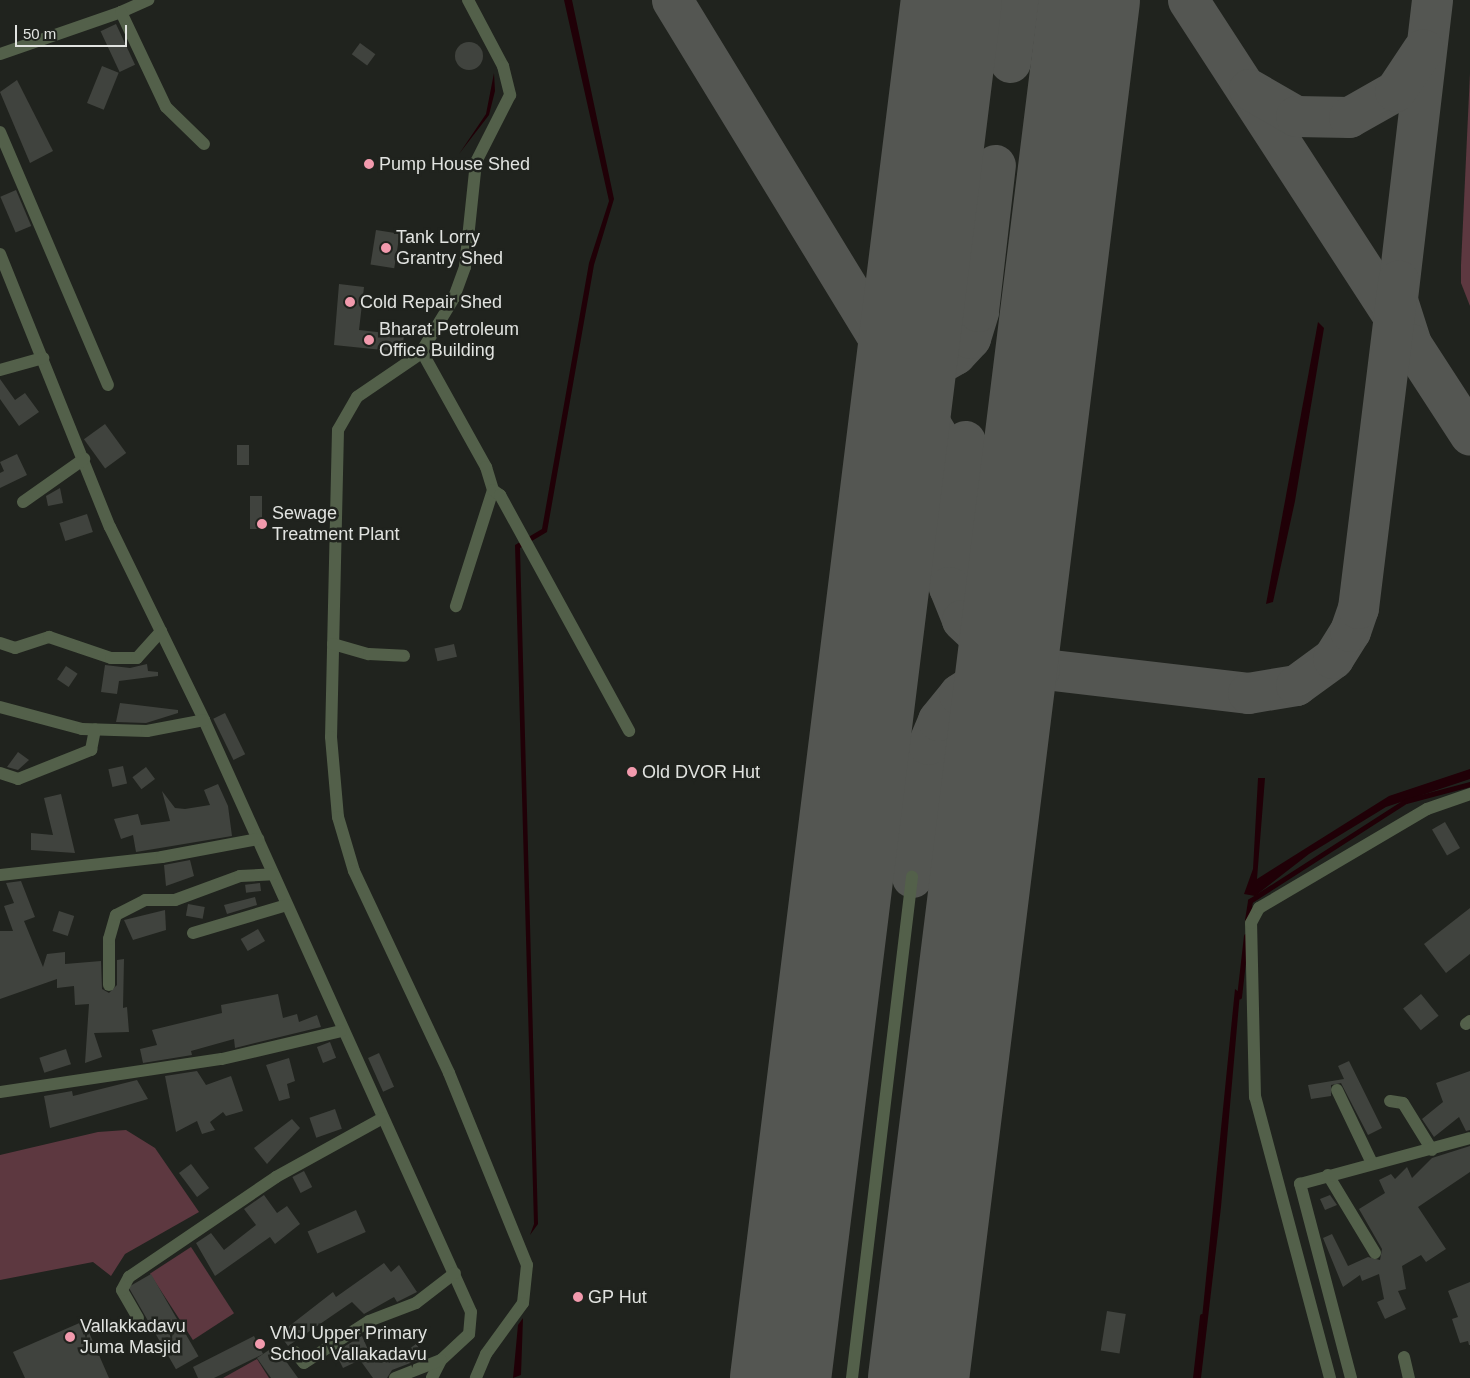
<!DOCTYPE html>
<html>
<head>
<meta charset="utf-8">
<style>
  body { margin:0 }
  #map { position:relative; width:1470px; height:1378px; overflow:hidden; background:#20231e; font-family:Helvetica,sans-serif }
  div>[style] { position:absolute }
  .green>* { inset:0; background:#5d3840; transform-origin:0 0 }
  .water>* { inset:0; background:#200007 }
  .stream>* { height:4.5px; margin:-2.25px; padding:0 2.25px; transform-origin:2.25px; border-radius:2.25px; background:#200007 }
  .taxiway>* { height:41px; margin:-20.5px; padding:0 20.5px; transform-origin:20.5px; border-radius:20.5px; background:#545652 }
  .runway>* { height:101px; margin:-50.5px; padding:0 50.5px; transform-origin:50.5px; border-radius:50.5px; background:#545652 }
  .building>* { inset:0; background:#40433e; transform-origin:0 0 }
  .round { border-radius:50% }
  .minor>* { height:12px; margin:-6px; padding:0 6px; transform-origin:6px; border-radius:6px; background:#53604a }
  .dots>* { width:14px; height:14px; translate:-50% -50%; box-sizing:border-box; border:2px solid #20231e; border-radius:50% }
  span { translate:-50% -50%; white-space:nowrap; text-align:center; line-height:1.15; -webkit-text-stroke:5px #20231e; paint-order:stroke }
  .poi-label { font-size:18px; color:#e1e3e0 }
  .left { translate:0 -50%; text-align:left }
  .scale { position:absolute; left:15px; top:25px; width:112px; height:22px; box-sizing:border-box; border:2px solid #e1e3e0; border-top:0; padding-left:6px; font-size:15px; line-height:18px; white-space:nowrap; color:#e1e3e0; -webkit-text-stroke:4px #20231e; paint-order:stroke }
</style>
</head>
<body>
<div id="map">
  <div class="green">
    <div style="clip-path:polygon(1470px 73px,1470px 306px,1461px 283px,1461px 265px)"></div>
    <div style="clip-path:polygon(126px 1130px,155px 1148px,199px 1212px,125px 1254px,111px 1276px,93px 1262px,0 1280px,0 1155px,98px 1132px)"></div>
    <div style="left:191px;top:1247px;width:79px;height:49px;rotate:57deg"></div>
    <div style="clip-path:polygon(257px 1359px,269px 1378px,223px 1378px)"></div>
  </div>
  <div class="water">
    <div style="clip-path:polygon(564px 0,572px 0,614px 199px,594px 265px,547px 532px,520px 548px,538px 1224px,530px 1235px,534px 1224px,515px 545px,542px 529px,589px 263px,609px 201px)"></div>
    <div style="clip-path:polygon(494px 73px,495px 91px,489px 115px,459px 154px,486px 114px)"></div>
    <div style="clip-path:polygon(1318px 322px,1324px 328px,1295px 501px,1273px 602px,1266px 604px)"></div>
    <div style="clip-path:polygon(1470px 769px,1470px 779px,1386px 807px,1309px 854px,1255px 896px,1244px 894px,1253px 869px,1258px 778px,1265px 778px,1257px 879px,1389px 796px)"></div>
    <div style="clip-path:polygon(1235px 989px,1240px 993px,1221px 1207px,1201px 1378px,1196px 1378px)"></div>
    <div style="clip-path:polygon(523px 1318px,521px 1375px,513px 1378px,518px 1325px)"></div>
  </div>
  <div class="stream">
    <div style="left:1247px;top:920px;width:19px;rotate:-81deg"></div>
    <div style="left:1250px;top:901px;width:185px;rotate:-32.7deg"></div>
    <div style="left:1406px;top:801px;width:66px;rotate:-14.9deg"></div>
    <div style="left:1239px;top:997px;width:61px;rotate:-83.5deg"></div>
    <div style="left:1195px;top:1378px;width:62px;rotate:-83.6deg"></div>
  </div>
  <div class="taxiway">
    <div style="left:672px;top:0;width:430px;rotate:58.6deg"></div>
    <div style="left:896px;top:367px;width:22px;rotate:5deg"></div>
    <div style="left:918px;top:369px;width:18px;rotate:-13deg"></div>
    <div style="left:936px;top:365px;width:22px;rotate:-30deg"></div>
    <div style="left:955px;top:354px;width:22px;rotate:-47deg"></div>
    <div style="left:970px;top:338px;width:28px;rotate:-73deg"></div>
    <div style="left:978px;top:311px;width:147px;rotate:-83.4deg"></div>
    <div style="left:1188px;top:0;width:387px;rotate:57deg"></div>
    <div style="left:1432px;top:0;width:302px;rotate:96.7deg"></div>
    <div style="left:1397px;top:300px;width:46px;rotate:72.3deg"></div>
    <div style="left:1411px;top:344px;width:108px;rotate:57deg"></div>
    <div style="left:1010px;top:62px;width:63px;rotate:-82.6deg"></div>
    <div style="left:1249px;top:89px;width:54px;rotate:29.9deg"></div>
    <div style="left:1296px;top:116px;width:53px;rotate:1.1deg"></div>
    <div style="left:1349px;top:117px;width:53px;rotate:-29.5deg"></div>
    <div style="left:1395px;top:91px;width:50px;rotate:-56.3deg"></div>
    <div style="left:896px;top:367px;width:105px;rotate:59deg"></div>
    <div style="left:950px;top:457px;width:30px;rotate:81deg"></div>
    <div style="left:965px;top:441px;width:147px;rotate:96.3deg"></div>
    <div style="left:949px;top:587px;width:35px;rotate:68deg"></div>
    <div style="left:962px;top:620px;width:38px;rotate:43deg"></div>
    <div style="left:990px;top:646px;width:33px;rotate:31deg"></div>
    <div style="left:1018px;top:663px;width:27px;rotate:13deg"></div>
    <div style="left:1044px;top:669px;width:205px;rotate:6.7deg"></div>
    <div style="left:1248px;top:693px;width:49px;rotate:-9.5deg"></div>
    <div style="left:1296px;top:685px;width:46px;rotate:-36.1deg"></div>
    <div style="left:1333px;top:658px;width:32px;rotate:-58deg"></div>
    <div style="left:1350px;top:631px;width:24px;rotate:-71deg"></div>
    <div style="left:1358px;top:608px;width:330px;rotate:-83deg"></div>
    <div style="left:912px;top:877px;width:134px;rotate:-83.1deg"></div>
    <div style="left:928px;top:744px;width:26px;rotate:-67deg"></div>
    <div style="left:938px;top:720px;width:33px;rotate:-51deg"></div>
    <div style="left:959px;top:694px;width:27px;rotate:-33deg"></div>
    <div style="left:982px;top:679px;width:25px;rotate:-18deg"></div>
    <div style="left:1006px;top:671px;width:33px;rotate:-3deg"></div>
  </div>
  <div class="runway">
    <div style="left:780px;top:1378px;width:1389px;rotate:-82.93deg"></div>
    <div style="left:918px;top:1378px;width:1389px;rotate:-82.93deg"></div>
  </div>
  <div class="building">
    <div style="left:116px;top:24px;width:45px;height:17px;rotate:65deg"></div>
    <div class="round" style="left:455px;top:42px;width:28px;height:28px"></div>
    <div style="left:360px;top:43px;width:19px;height:14px;rotate:36deg"></div>
    <div style="left:102px;top:66px;width:18px;height:40px;rotate:22deg"></div>
    <div style="clip-path:polygon(17px 80px,53px 151px,30px 163px,0 92px)"></div>
    <div style="left:16px;top:190px;width:39px;height:17px;rotate:67deg"></div>
    <div style="left:376px;top:230px;width:24px;height:35px;rotate:9deg"></div>
    <div style="clip-path:polygon(339px 284px,364px 287px,359px 330px,404px 335px,402px 352px,334px 345px)"></div>
    <div style="clip-path:polygon(0 379px,15px 400px,25px 393px,39px 412px,19px 426px,0 399px)"></div>
    <div style="left:105px;top:424px;width:36px;height:26px;rotate:54deg"></div>
    <div style="left:237px;top:445px;width:12px;height:20px"></div>
    <div style="clip-path:polygon(17px 454px,27px 475px,0 488px,0 473px,4px 471px,0 462px)"></div>
    <div style="clip-path:polygon(60px 488px,63px 503px,48px 506px,46px 496px)"></div>
    <div style="left:250px;top:496px;width:12px;height:33px"></div>
    <div style="left:87px;top:514px;width:19px;height:29px;rotate:72deg"></div>
    <div style="left:454px;top:644px;width:13px;height:20px;rotate:77deg"></div>
    <div style="clip-path:polygon(147px 664px,148px 671px,158px 672px,158px 676px,119px 681px,117px 694px,101px 692px,105px 665px,130px 668px)"></div>
    <div style="left:66px;top:666px;width:14px;height:16px;rotate:34deg"></div>
    <div style="clip-path:polygon(120px 703px,178px 710px,178px 713px,146px 723px,116px 722px)"></div>
    <div style="left:225px;top:713px;width:46px;height:13px;rotate:64deg"></div>
    <div style="clip-path:polygon(18px 752px,29px 760px,18px 770px,7px 767px)"></div>
    <div style="left:123px;top:766px;width:18px;height:15px;rotate:77deg"></div>
    <div style="left:146px;top:767px;width:15px;height:17px;rotate:53deg"></div>
    <div style="clip-path:polygon(218px 784px,228px 806px,232px 836px,136px 852px,133px 835px,121px 839px,114px 819px,138px 814px,141px 825px,170px 821px,162px 791px,175px 808px,185px 809px,210px 805px,204px 790px)"></div>
    <div style="clip-path:polygon(61px 794px,75px 853px,31px 850px,31px 833px,53px 835px,44px 798px)"></div>
    <div style="left:1445px;top:822px;width:30px;height:15px;rotate:60deg"></div>
    <div style="clip-path:polygon(190px 860px,194px 876px,166px 886px,164px 865px)"></div>
    <div style="clip-path:polygon(21px 881px,35px 917px,24px 921px,43px 967px,47px 954px,65px 952px,65px 964px,101px 961px,102px 989px,109px 993px,117px 985px,117px 960px,124px 959px,123px 1008px,127px 1007px,129px 1032px,94px 1033px,102px 1057px,85px 1063px,89px 1004px,75px 1005px,74px 986px,57px 988px,57px 979px,0 999px,0 931px,13px 931px,4px 906px,14px 903px,6px 883px)"></div>
    <div style="left:260px;top:883px;width:8px;height:15px;rotate:83deg"></div>
    <div style="clip-path:polygon(255px 897px,257px 905px,227px 914px,224px 905px)"></div>
    <div style="left:188px;top:904px;width:17px;height:12px;rotate:10deg"></div>
    <div style="clip-path:polygon(1470px 908px,1470px 954px,1446px 973px,1424px 944px)"></div>
    <div style="clip-path:polygon(165px 910px,166px 930px,133px 940px,124px 920px)"></div>
    <div style="left:59px;top:911px;width:16px;height:21px;rotate:18deg"></div>
    <div style="left:258px;top:929px;width:14px;height:20px;rotate:60deg"></div>
    <div style="clip-path:polygon(278px 994px,283px 1018px,297px 1014px,299px 1022px,317px 1015px,321px 1027px,235px 1048px,234px 1039px,191px 1051px,192px 1055px,143px 1063px,140px 1049px,157px 1045px,152px 1030px,222px 1013px,221px 1005px)"></div>
    <div style="left:1421px;top:994px;width:28px;height:23px;rotate:51deg"></div>
    <div style="left:330px;top:1042px;width:17px;height:14px;rotate:69deg"></div>
    <div style="left:66px;top:1049px;width:16px;height:28px;rotate:72deg"></div>
    <div style="left:379px;top:1053px;width:37px;height:12px;rotate:66deg"></div>
    <div style="clip-path:polygon(289px 1058px,295px 1081px,287px 1084px,290px 1098px,279px 1101px,266px 1065px)"></div>
    <div style="clip-path:polygon(1349px 1061px,1382px 1128px,1368px 1135px,1341px 1083px,1331px 1085px,1331px 1096px,1311px 1099px,1308px 1085px,1344px 1079px,1338px 1066px)"></div>
    <div style="clip-path:polygon(197px 1071px,206px 1085px,231px 1076px,243px 1111px,226px 1116px,223px 1112px,210px 1122px,215px 1130px,202px 1134px,197px 1121px,176px 1132px,165px 1076px)"></div>
    <div style="clip-path:polygon(1470px 1071px,1470px 1130px,1466px 1131px,1459px 1117px,1434px 1137px,1422px 1119px,1443px 1102px,1436px 1083px)"></div>
    <div style="clip-path:polygon(137px 1080px,148px 1099px,50px 1128px,44px 1096px,72px 1091px,73px 1096px)"></div>
    <div style="left:335px;top:1109px;width:21px;height:27px;rotate:71deg"></div>
    <div style="clip-path:polygon(292px 1119px,300px 1128px,267px 1164px,254px 1148px)"></div>
    <div style="clip-path:polygon(1470px 1146px,1470px 1172px,1418px 1207px,1446px 1249px,1426px 1262px,1421px 1255px,1402px 1266px,1406px 1289px,1398px 1291px,1406px 1309px,1385px 1319px,1377px 1302px,1384px 1299px,1379px 1274px,1362px 1281px,1360px 1275px,1343px 1287px,1323px 1238px,1332px 1234px,1348px 1266px,1368px 1257px,1380px 1260px,1382px 1249px,1359px 1209px,1385px 1193px,1379px 1180px,1391px 1174px,1395px 1179px,1407px 1167px,1412px 1178px,1432px 1158px)"></div>
    <div style="left:191px;top:1164px;width:30px;height:15px;rotate:53deg"></div>
    <div style="left:304px;top:1171px;width:18px;height:13px;rotate:63deg"></div>
    <div style="clip-path:polygon(264px 1195px,277px 1213px,287px 1206px,300px 1224px,275px 1244px,270px 1237px,215px 1276px,196px 1243px,211px 1233px,224px 1250px,256px 1225px,244px 1209px)"></div>
    <div style="clip-path:polygon(1330px 1195px,1337px 1205px,1325px 1210px,1320px 1199px)"></div>
    <div style="left:356px;top:1210px;width:24px;height:53px;rotate:66deg"></div>
    <div style="clip-path:polygon(384px 1263px,391px 1272px,399px 1265px,417px 1292px,397px 1302px,394px 1297px,364px 1314px,352px 1302px,288px 1346px,279px 1334px,333px 1292px,336px 1297px)"></div>
    <div style="left:151px;top:1274px;width:95px;height:26px;rotate:60deg"></div>
    <div style="clip-path:polygon(1470px 1282px,1470px 1345px,1469px 1345px,1468px 1341px,1460px 1343px,1452px 1319px,1458px 1317px,1448px 1291px)"></div>
    <div style="left:1107px;top:1311px;width:19px;height:40px;rotate:9deg"></div>
    <div style="clip-path:polygon(84px 1321px,109px 1378px,25px 1378px,13px 1352px)"></div>
    <div style="clip-path:polygon(254px 1336px,263px 1354px,214px 1378px,198px 1378px,193px 1367px)"></div>
    <div style="clip-path:polygon(362px 1336px,373px 1361px,383px 1354px,389px 1363px,416px 1344px,426px 1357px,392px 1370px,387px 1378px,373px 1378px,360px 1360px,343px 1368px,335px 1352px)"></div>
    <div style="clip-path:polygon(275px 1346px,298px 1378px,271px 1378px,257px 1358px)"></div>
  </div>
  <div class="minor">
    <div style="left:468px;top:0;width:75px;rotate:62.1deg"></div>
    <div style="left:503px;top:66px;width:30px;rotate:76deg"></div>
    <div style="left:510px;top:95px;width:75px;rotate:116.9deg"></div>
    <div style="left:476px;top:162px;width:106px;rotate:96deg"></div>
    <div style="left:465px;top:267px;width:33px;rotate:110deg"></div>
    <div style="left:454px;top:298px;width:66px;rotate:121.3deg"></div>
    <div style="left:420px;top:354px;width:76px;rotate:145.7deg"></div>
    <div style="left:357px;top:397px;width:38px;rotate:120deg"></div>
    <div style="left:338px;top:430px;width:307px;rotate:91.3deg"></div>
    <div style="left:331px;top:737px;width:80px;rotate:85deg"></div>
    <div style="left:338px;top:817px;width:56px;rotate:73.5deg"></div>
    <div style="left:354px;top:871px;width:223px;rotate:64.8deg"></div>
    <div style="left:449px;top:1073px;width:207px;rotate:67.9deg"></div>
    <div style="left:527px;top:1265px;width:38px;rotate:96deg"></div>
    <div style="left:523px;top:1303px;width:63px;rotate:126deg"></div>
    <div style="left:486px;top:1354px;width:26px;rotate:113deg"></div>
    <div style="left:121px;top:12px;width:30px;rotate:-24deg"></div>
    <div style="left:0;top:54px;width:128px;rotate:-19.1deg"></div>
    <div style="left:121px;top:12px;width:105px;rotate:64.7deg"></div>
    <div style="left:166px;top:107px;width:53px;rotate:44.2deg"></div>
    <div style="left:0;top:132px;width:275px;rotate:66.9deg"></div>
    <div style="left:0;top:254px;width:294px;rotate:68.1deg"></div>
    <div style="left:110px;top:527px;width:215px;rotate:64deg"></div>
    <div style="left:204px;top:720px;width:649px;rotate:65.72deg"></div>
    <div style="left:471px;top:1312px;width:22px;rotate:95deg"></div>
    <div style="left:469px;top:1334px;width:38px;rotate:137deg"></div>
    <div style="left:441px;top:1360px;width:20px;rotate:117deg"></div>
    <div style="left:422px;top:352px;width:132px;rotate:60.9deg"></div>
    <div style="left:486px;top:467px;width:24px;rotate:73deg"></div>
    <div style="left:493px;top:490px;width:122px;rotate:107.7deg"></div>
    <div style="left:0;top:370px;width:45px;rotate:-15.6deg"></div>
    <div style="left:493px;top:490px;width:9px;rotate:36deg"></div>
    <div style="left:500px;top:495px;width:269px;rotate:61.3deg"></div>
    <div style="left:23px;top:502px;width:75px;rotate:-35.2deg"></div>
    <div style="left:0;top:643px;width:16px;rotate:18deg"></div>
    <div style="left:15px;top:648px;width:36px;rotate:-18deg"></div>
    <div style="left:49px;top:637px;width:65px;rotate:18.7deg"></div>
    <div style="left:111px;top:658px;width:26px"></div>
    <div style="left:137px;top:658px;width:36px;rotate:-48deg"></div>
    <div style="left:333px;top:644px;width:37px;rotate:16deg"></div>
    <div style="left:369px;top:654px;width:35px;rotate:3deg"></div>
    <div style="left:0;top:707px;width:85px;rotate:15deg"></div>
    <div style="left:82px;top:729px;width:65px;rotate:1.8deg"></div>
    <div style="left:147px;top:731px;width:58px;rotate:-10.9deg"></div>
    <div style="left:0;top:773px;width:19px;rotate:18deg"></div>
    <div style="left:18px;top:779px;width:79px;rotate:-21.7deg"></div>
    <div style="left:91px;top:750px;width:21px;rotate:-79deg"></div>
    <div style="left:0;top:875px;width:163px;rotate:-6.3deg"></div>
    <div style="left:162px;top:857px;width:98px;rotate:-10.6deg"></div>
    <div style="left:193px;top:933px;width:98px;rotate:-16.6deg"></div>
    <div style="left:109px;top:985px;width:46px;rotate:-90deg"></div>
    <div style="left:109px;top:939px;width:25px;rotate:-74deg"></div>
    <div style="left:116px;top:915px;width:33px;rotate:-27deg"></div>
    <div style="left:145px;top:900px;width:30px"></div>
    <div style="left:175px;top:900px;width:69px;rotate:-20.3deg"></div>
    <div style="left:240px;top:876px;width:33px;rotate:-3deg"></div>
    <div style="left:1466px;top:1024px;width:5px;rotate:-37deg"></div>
    <div style="left:1337px;top:1090px;width:81px;rotate:64.4deg"></div>
    <div style="left:0;top:1092px;width:224px;rotate:-8.5deg"></div>
    <div style="left:222px;top:1059px;width:122px;rotate:-13.2deg"></div>
    <div style="left:1390px;top:1101px;width:13px;rotate:9deg"></div>
    <div style="left:1403px;top:1103px;width:55px;rotate:58.3deg"></div>
    <div style="left:1328px;top:1175px;width:91px;rotate:58.9deg"></div>
    <div style="left:138px;top:1318px;width:32px;rotate:-120deg"></div>
    <div style="left:122px;top:1290px;width:15px;rotate:-62deg"></div>
    <div style="left:129px;top:1277px;width:178px;rotate:-34.2deg"></div>
    <div style="left:276px;top:1177px;width:122px;rotate:-28.9deg"></div>
    <div style="left:295px;top:1352px;width:14px;rotate:51deg"></div>
    <div style="left:304px;top:1363px;width:77px;rotate:-32.9deg"></div>
    <div style="left:369px;top:1321px;width:50px;rotate:-21deg"></div>
    <div style="left:416px;top:1303px;width:49px;rotate:-37.6deg"></div>
    <div style="left:1404px;top:1357px;width:22px;rotate:77deg"></div>
    <div style="left:395px;top:1378px;width:49px;rotate:-21.4deg"></div>
    <div style="left:852px;top:1378px;width:505px;rotate:-83.17deg"></div>
    <div style="left:1330px;top:1378px;width:291px;rotate:-104.9deg"></div>
    <div style="left:1255px;top:1097px;width:174px;rotate:-91.3deg"></div>
    <div style="left:1251px;top:923px;width:17px;rotate:-62deg"></div>
    <div style="left:1259px;top:908px;width:195px;rotate:-30.5deg"></div>
    <div style="left:1427px;top:809px;width:46px;rotate:-19.2deg"></div>
    <div style="left:1351px;top:1378px;width:201px;rotate:-104.7deg"></div>
    <div style="left:1300px;top:1184px;width:176px;rotate:-15.1deg"></div>
  </div>
  <div class="dots">
    <div style="left:369px;top:164px;background:#f29aad"></div>
    <div style="left:386px;top:248px;background:#f29aad"></div>
    <div style="left:350px;top:302px;background:#f29aad"></div>
    <div style="left:369px;top:340px;background:#f29aad"></div>
    <div style="left:262px;top:524px;background:#f29aad"></div>
    <div style="left:632px;top:772px;background:#f29aad"></div>
    <div style="left:578px;top:1297px;background:#f29aad"></div>
    <div style="left:70px;top:1337px;background:#f29aad"></div>
    <div style="left:260px;top:1344px;background:#f29aad"></div>
  </div>
  <div class="poi-label">
    <span class="left" style="left:379px;top:164px">Pump House Shed</span>
    <span class="left" style="left:396px;top:248px">Tank Lorry<br>Grantry Shed</span>
    <span class="left" style="left:360px;top:302px">Cold Repair Shed</span>
    <span class="left" style="left:379px;top:340px">Bharat Petroleum<br>Office Building</span>
    <span class="left" style="left:272px;top:524px">Sewage<br>Treatment Plant</span>
    <span class="left" style="left:642px;top:772px">Old DVOR Hut</span>
    <span class="left" style="left:588px;top:1297px">GP Hut</span>
    <span class="left" style="left:80px;top:1337px">Vallakkadavu<br>Juma Masjid</span>
    <span class="left" style="left:270px;top:1344px">VMJ Upper Primary<br>School Vallakadavu</span>
  </div>
  <div class="scale">50 m</div>
</div>
</body>
</html>
